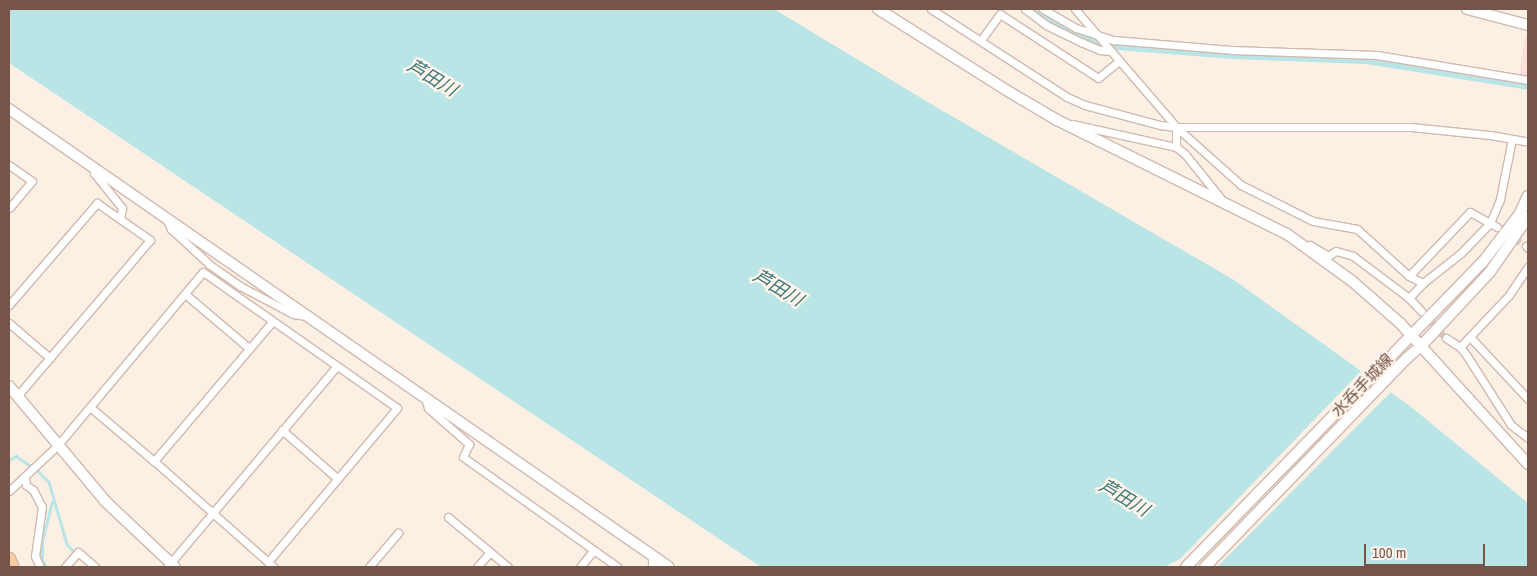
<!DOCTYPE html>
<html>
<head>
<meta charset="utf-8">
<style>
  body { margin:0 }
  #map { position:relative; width:1537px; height:576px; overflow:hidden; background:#fcf0e5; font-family:"Archivo Narrow","Noto Sans JP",sans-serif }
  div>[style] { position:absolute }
  .commercial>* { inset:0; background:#fddfd8 }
  .water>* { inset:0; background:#b9e5e6 }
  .pier>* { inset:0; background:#fcf0e5 }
  .stream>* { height:2.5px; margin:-1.25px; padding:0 1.25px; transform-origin:1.25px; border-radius:1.25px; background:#b9e5e6 }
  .canal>* { height:9px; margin:-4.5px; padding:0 4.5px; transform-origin:4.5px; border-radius:4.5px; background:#b9e5e6 }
  .street-tunnel>* { height:7px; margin-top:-3.5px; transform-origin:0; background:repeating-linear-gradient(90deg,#dac9be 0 7px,transparent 0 10.5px) }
  .roads { filter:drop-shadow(1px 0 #d0b9ae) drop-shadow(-1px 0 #d0b9ae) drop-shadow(0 1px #d0b9ae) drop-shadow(0 -1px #d0b9ae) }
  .street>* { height:7px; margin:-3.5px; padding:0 3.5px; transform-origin:3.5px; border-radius:3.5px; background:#fff }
  .secondary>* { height:10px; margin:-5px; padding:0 5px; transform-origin:5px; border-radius:5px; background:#fff }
  .primary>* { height:11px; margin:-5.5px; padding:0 5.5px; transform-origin:5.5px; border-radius:5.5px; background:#fbcd9d }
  span { translate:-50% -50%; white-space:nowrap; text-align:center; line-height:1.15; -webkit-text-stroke:4.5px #fff5eb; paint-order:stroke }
  .street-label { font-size:16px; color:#75544a }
  .water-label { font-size:18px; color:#3d787b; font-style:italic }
  .frame { position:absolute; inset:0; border:10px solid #75544a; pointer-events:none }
  .scale { position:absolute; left:1364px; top:544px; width:121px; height:22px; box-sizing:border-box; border:2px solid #75544a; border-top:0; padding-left:6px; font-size:15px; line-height:18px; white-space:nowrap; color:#75544a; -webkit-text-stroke:4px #fff5eb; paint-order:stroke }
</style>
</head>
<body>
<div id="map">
  <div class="commercial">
    <div style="clip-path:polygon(1525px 36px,1528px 37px,1528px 77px,1519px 75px)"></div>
  </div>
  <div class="water">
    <div style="clip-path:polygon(9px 9px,774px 9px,936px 107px,1234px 280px,1410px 406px,1528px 503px,1528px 567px,761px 567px,9px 63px)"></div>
  </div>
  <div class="pier">
    <div style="clip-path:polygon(1363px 369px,1393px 390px,1217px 567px,1164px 567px,1180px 559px)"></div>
  </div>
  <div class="stream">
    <div style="left:9px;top:460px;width:8px;rotate:-30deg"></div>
    <div style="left:16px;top:456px;width:25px;rotate:34deg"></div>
    <div style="left:37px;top:470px;width:17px;rotate:45deg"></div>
    <div style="left:49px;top:482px;width:65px;rotate:73.8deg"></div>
    <div style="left:67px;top:544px;width:9px;rotate:49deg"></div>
    <div style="left:46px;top:567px;width:8px;rotate:-120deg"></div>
    <div style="left:42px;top:560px;width:19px;rotate:-90deg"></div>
    <div style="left:42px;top:541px;width:40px;rotate:-75.6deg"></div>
  </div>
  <div class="canal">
    <div style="left:1032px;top:9px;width:19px;rotate:35deg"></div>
    <div style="left:1048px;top:20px;width:38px;rotate:27deg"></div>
    <div style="left:1082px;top:37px;width:23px;rotate:18deg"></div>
    <div style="left:1104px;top:44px;width:129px;rotate:4.4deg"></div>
    <div style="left:1233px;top:54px;width:133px;rotate:2.2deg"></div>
    <div style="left:1366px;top:59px;width:164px;rotate:9.1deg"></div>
  </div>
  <div class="street-tunnel">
    <div style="left:1497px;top:227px;width:35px;rotate:33deg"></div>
    <div style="left:1425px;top:315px;width:31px;rotate:48deg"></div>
  </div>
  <div class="roads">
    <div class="street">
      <div style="left:931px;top:9px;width:162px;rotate:32.9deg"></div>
      <div style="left:1067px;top:97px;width:20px;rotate:24deg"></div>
      <div style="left:1085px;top:105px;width:78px;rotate:14.9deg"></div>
      <div style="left:1160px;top:125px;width:16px;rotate:7deg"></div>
      <div style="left:1176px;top:127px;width:235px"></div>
      <div style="left:1411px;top:127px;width:79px;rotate:5.8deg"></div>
      <div style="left:1490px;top:135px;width:39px;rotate:10deg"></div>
      <div style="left:1025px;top:9px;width:26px;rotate:37deg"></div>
      <div style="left:1046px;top:25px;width:39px;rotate:26deg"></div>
      <div style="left:1081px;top:42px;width:21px;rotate:23deg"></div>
      <div style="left:1100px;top:50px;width:11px;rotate:5deg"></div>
      <div style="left:1043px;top:9px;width:38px;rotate:30deg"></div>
      <div style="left:1076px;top:28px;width:40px;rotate:18deg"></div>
      <div style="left:1114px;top:40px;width:118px;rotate:4.8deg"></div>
      <div style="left:1232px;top:50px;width:145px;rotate:2deg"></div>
      <div style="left:1377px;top:55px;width:153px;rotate:9.4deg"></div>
      <div style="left:1075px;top:9px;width:143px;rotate:49.3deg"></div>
      <div style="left:1168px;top:117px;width:13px;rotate:51deg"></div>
      <div style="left:1176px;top:127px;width:20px;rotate:90deg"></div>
      <div style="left:1176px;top:147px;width:11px;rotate:38deg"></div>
      <div style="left:1185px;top:154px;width:59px;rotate:51.2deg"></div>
      <div style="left:981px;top:40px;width:32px;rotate:-54deg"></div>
      <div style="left:1000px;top:14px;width:117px;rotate:33.1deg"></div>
      <div style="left:1098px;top:78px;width:27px;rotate:-39deg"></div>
      <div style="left:1072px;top:124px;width:107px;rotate:12.5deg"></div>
      <div style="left:1176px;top:127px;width:87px;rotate:41.7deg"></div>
      <div style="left:1241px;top:185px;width:80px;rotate:26.6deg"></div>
      <div style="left:1313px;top:221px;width:45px;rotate:10.3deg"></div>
      <div style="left:1357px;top:229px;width:70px;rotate:42.1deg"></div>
      <div style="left:1409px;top:276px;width:16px;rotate:27deg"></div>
      <div style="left:9px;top:165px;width:28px;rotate:35deg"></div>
      <div style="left:32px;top:181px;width:35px;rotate:130deg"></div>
      <div style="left:94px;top:168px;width:5px;rotate:90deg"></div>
      <div style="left:94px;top:173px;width:45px;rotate:51.3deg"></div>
      <div style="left:122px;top:208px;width:11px;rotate:100deg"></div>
      <div style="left:167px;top:220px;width:10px;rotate:66deg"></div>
      <div style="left:171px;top:229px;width:53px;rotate:42.7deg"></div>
      <div style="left:210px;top:265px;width:37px;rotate:35deg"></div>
      <div style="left:240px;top:286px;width:60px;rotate:27.8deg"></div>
      <div style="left:293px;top:314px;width:12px;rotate:9deg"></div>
      <div style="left:1310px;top:245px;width:21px;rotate:31deg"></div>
      <div style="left:1328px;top:256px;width:9px;rotate:-32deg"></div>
      <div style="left:1336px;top:251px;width:18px;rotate:16deg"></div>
      <div style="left:1353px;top:256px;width:70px;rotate:36.9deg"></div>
      <div style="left:1409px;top:298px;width:18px;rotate:47deg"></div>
      <div style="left:1526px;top:246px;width:3px;rotate:45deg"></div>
      <div style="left:1409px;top:276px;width:88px;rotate:-46.4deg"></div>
      <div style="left:1470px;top:212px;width:31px;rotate:29deg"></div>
      <div style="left:185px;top:294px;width:84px;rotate:40.2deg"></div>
      <div style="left:1409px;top:298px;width:21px;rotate:-47deg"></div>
      <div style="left:1423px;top:283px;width:48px;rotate:-38.3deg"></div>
      <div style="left:1461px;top:253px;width:42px;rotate:-46deg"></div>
      <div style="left:1490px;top:223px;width:26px;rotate:-67deg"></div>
      <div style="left:1500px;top:199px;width:61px;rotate:-78.7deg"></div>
      <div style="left:9px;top:305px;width:135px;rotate:-49.2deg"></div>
      <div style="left:97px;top:203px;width:65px;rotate:34.9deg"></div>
      <div style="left:150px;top:240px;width:205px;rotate:130.4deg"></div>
      <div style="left:272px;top:322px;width:182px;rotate:130.3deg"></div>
      <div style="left:154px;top:461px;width:160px;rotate:41.5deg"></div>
      <div style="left:9px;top:323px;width:54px;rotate:40.5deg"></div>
      <div style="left:1446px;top:338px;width:17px;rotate:33deg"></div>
      <div style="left:1460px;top:347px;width:11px;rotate:52deg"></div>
      <div style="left:1467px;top:356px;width:82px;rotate:57.5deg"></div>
      <div style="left:1511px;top:425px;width:21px;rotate:37deg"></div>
      <div style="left:1471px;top:338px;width:83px;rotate:46.9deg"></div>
      <div style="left:1460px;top:347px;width:71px;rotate:-46.7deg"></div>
      <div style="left:1509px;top:295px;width:34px;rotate:-56deg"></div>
      <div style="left:425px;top:398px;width:10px;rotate:73deg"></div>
      <div style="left:428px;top:408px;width:55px;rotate:41.3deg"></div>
      <div style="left:469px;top:444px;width:14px;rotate:115deg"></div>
      <div style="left:463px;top:457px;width:190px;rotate:35.4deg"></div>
      <div style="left:90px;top:407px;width:84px;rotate:40.2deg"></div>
      <div style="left:282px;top:430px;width:74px;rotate:41.2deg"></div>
      <div style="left:25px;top:476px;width:9px;rotate:84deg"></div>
      <div style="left:26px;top:485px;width:9px;rotate:36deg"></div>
      <div style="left:33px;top:490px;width:19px;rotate:62deg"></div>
      <div style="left:42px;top:507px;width:49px;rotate:98.1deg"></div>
      <div style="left:35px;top:556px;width:12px;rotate:66deg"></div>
      <div style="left:9px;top:491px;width:66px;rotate:-43.2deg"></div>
      <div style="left:57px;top:446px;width:227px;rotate:-50deg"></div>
      <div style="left:203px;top:272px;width:237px;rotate:35deg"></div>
      <div style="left:397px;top:408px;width:201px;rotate:130deg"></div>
      <div style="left:448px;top:517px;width:78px;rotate:39.8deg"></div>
      <div style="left:652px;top:555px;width:9px;rotate:90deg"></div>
      <div style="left:652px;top:564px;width:4px;rotate:45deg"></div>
      <div style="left:65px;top:567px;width:20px;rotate:-49deg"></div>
      <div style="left:78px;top:552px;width:23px;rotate:41deg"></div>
      <div style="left:167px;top:567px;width:263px;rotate:-49.8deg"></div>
      <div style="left:369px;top:567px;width:45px;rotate:-49.5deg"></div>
      <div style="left:477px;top:567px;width:20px;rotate:-49deg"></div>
      <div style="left:580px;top:567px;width:21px;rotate:-51deg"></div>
    </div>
    <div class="secondary">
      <div style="left:878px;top:9px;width:157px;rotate:32.3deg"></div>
      <div style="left:1011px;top:93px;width:53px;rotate:30.4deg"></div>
      <div style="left:1057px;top:120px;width:257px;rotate:26.4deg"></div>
      <div style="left:1287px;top:234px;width:80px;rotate:35.9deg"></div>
      <div style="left:1352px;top:281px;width:64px;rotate:41.2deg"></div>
      <div style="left:1400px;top:323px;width:190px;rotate:47.8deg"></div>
      <div style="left:1467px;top:9px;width:63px;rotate:14.7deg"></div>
      <div style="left:9px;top:109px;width:803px;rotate:34.76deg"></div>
      <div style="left:9px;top:386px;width:150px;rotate:50.1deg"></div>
      <div style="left:105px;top:501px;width:96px;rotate:43.3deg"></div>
      <div style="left:1186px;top:567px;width:424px;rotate:-45.8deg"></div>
      <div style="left:1482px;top:263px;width:61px;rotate:-52.4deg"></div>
      <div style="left:1519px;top:215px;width:21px;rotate:-65deg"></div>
      <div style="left:1205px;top:567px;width:291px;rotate:-46deg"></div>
      <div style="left:1407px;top:358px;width:18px;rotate:-41deg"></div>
      <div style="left:1421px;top:346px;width:101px;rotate:-47deg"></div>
      <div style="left:1490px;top:272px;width:67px;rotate:-55.4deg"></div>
    </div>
    <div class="primary">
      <div style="left:9px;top:558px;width:10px;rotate:66deg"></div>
    </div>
  </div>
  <div class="street-label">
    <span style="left:1362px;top:385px;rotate:-46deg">水呑手城線</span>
  </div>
  <div class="water-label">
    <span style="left:432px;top:78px;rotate:31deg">芦田川</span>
    <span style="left:778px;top:288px;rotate:31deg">芦田川</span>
    <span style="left:1124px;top:498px;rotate:31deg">芦田川</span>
  </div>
  <div class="frame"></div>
  <div class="scale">100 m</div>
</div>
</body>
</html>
